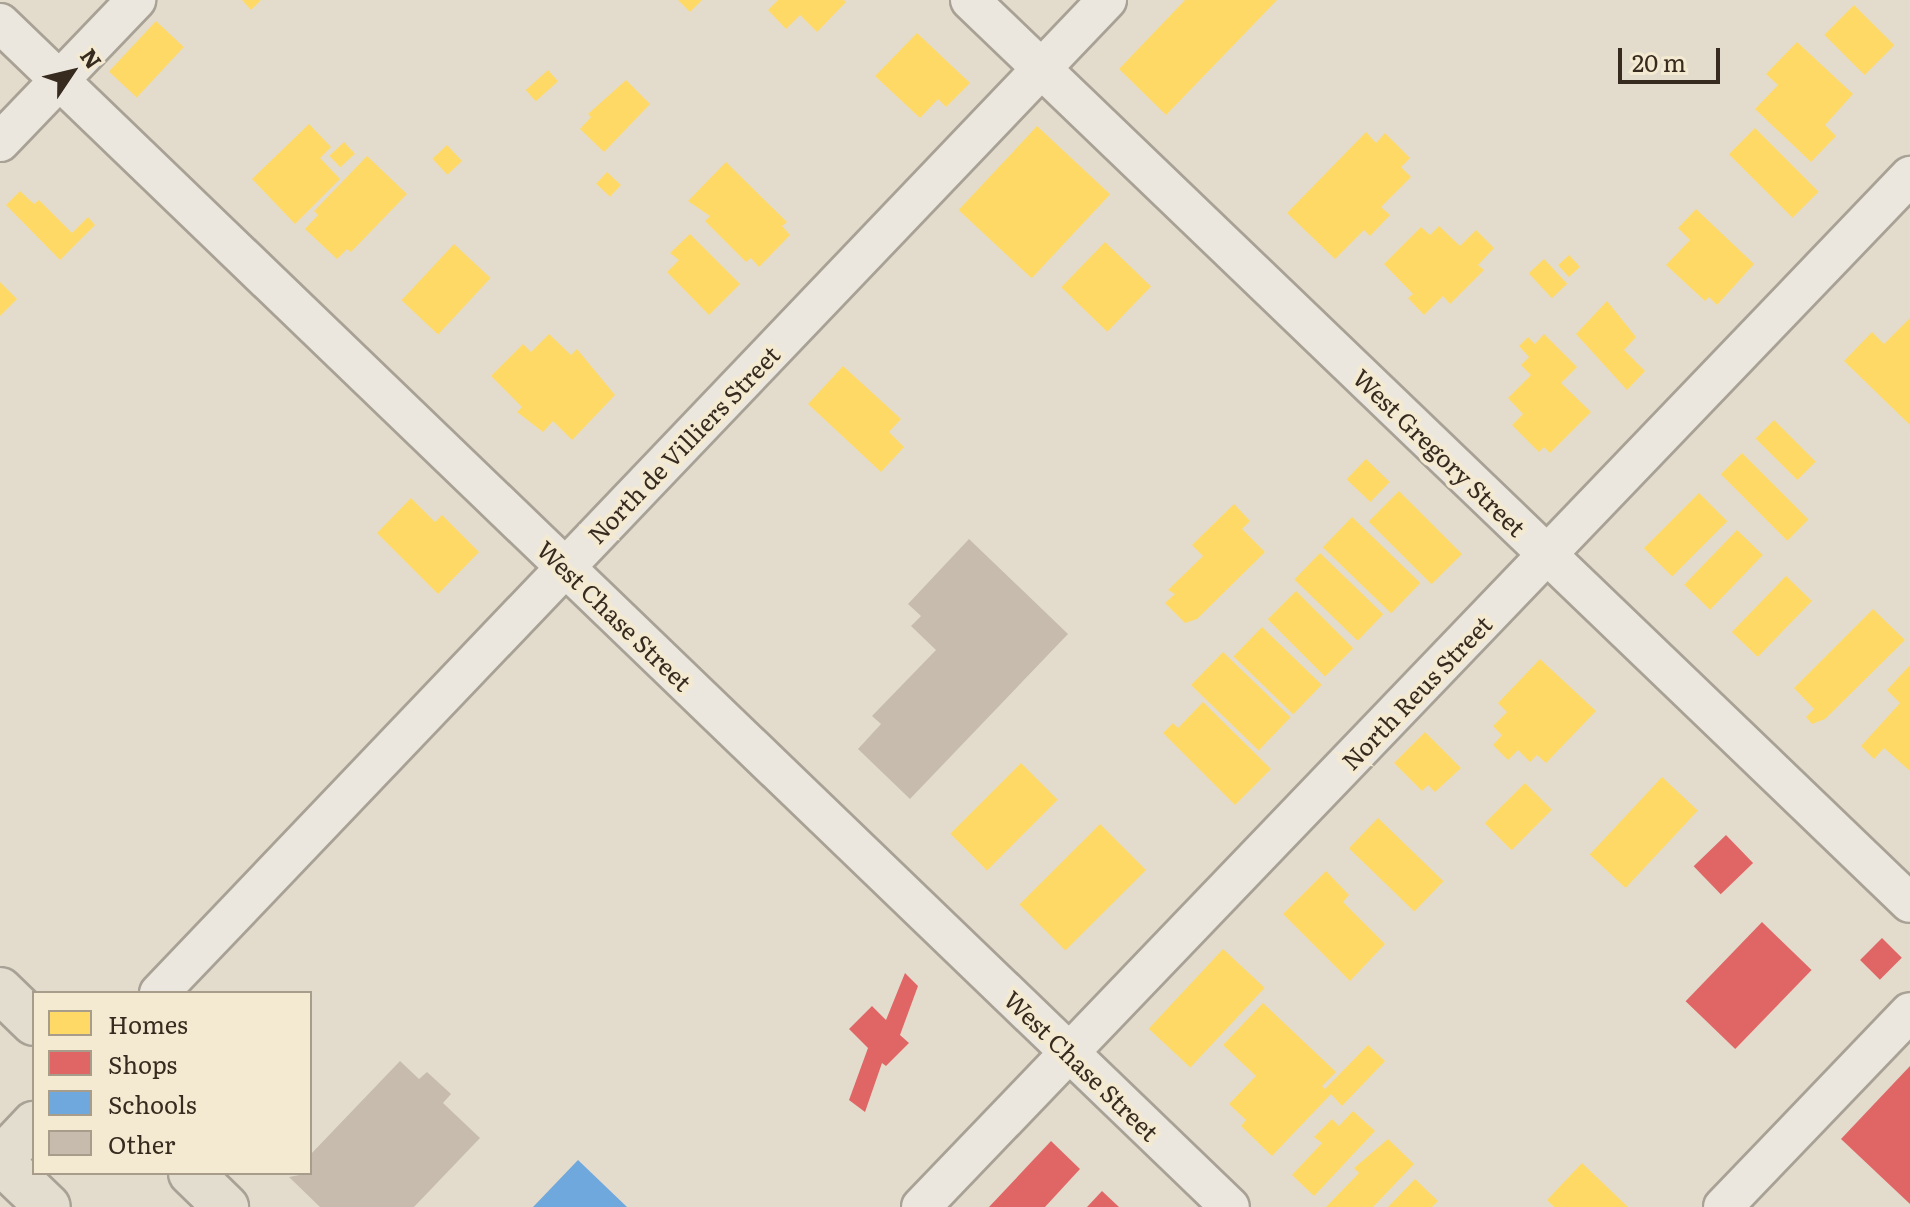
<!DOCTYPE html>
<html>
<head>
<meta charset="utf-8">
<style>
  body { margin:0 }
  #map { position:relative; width:1910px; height:1207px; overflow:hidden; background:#e3dccd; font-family:Literata,serif }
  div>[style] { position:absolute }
  .homes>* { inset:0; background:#ffd966; transform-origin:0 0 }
  .shops>* { inset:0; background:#e06666; transform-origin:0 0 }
  .schools>* { inset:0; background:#6fa8dc }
  .building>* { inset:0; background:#c7bbae }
  .roads { filter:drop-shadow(2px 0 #a8a195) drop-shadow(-2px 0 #a8a195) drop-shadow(0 2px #a8a195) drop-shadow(0 -2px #a8a195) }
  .minor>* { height:38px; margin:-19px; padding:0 19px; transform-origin:19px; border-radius:19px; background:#ece7de }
  .major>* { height:44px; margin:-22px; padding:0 22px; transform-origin:22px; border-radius:22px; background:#e3ddd0 }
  span { translate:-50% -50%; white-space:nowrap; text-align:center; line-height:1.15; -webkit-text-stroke:8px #f4ead2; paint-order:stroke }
  .street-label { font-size:24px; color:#372a1e }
  .legend { position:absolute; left:32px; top:991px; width:280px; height:184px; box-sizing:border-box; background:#f4ead2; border:2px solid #a89d8a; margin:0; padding:10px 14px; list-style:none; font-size:24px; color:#372a1e }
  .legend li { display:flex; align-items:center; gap:16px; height:40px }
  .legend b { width:40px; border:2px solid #a89d8a }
  .north { position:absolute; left:32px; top:32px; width:80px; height:80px; -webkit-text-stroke:6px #f4ead2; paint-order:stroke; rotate:55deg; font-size:22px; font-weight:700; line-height:32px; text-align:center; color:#372a1e }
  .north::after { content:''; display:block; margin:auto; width:28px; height:36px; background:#372a1e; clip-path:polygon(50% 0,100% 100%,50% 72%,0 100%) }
  .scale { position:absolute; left:1618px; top:48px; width:102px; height:36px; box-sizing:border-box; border:4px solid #372a1e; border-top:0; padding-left:10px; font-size:24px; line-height:28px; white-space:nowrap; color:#372a1e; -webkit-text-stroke:6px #f4ead2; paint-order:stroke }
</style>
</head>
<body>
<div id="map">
  <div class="homes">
    <div style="clip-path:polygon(242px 0,261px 0,251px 10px)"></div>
    <div style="clip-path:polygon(678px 0,702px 0,690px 12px)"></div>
    <div style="clip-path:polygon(778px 0,844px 0,846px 2px,817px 32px,800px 15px,786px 29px,768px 10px)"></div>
    <div style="clip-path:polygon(1185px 0,1277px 0,1166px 115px,1119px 69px)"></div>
    <div style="left:1854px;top:5px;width:57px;height:42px;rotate:45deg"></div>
    <div style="left:156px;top:21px;width:38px;height:69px;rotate:43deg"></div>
    <div style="clip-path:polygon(917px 33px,970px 83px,946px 107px,938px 99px,920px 118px,875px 76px)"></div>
    <div style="clip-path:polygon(1797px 42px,1853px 94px,1825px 125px,1836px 136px,1811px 162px,1755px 109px,1778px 85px,1766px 74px)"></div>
    <div style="left:548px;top:70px;width:15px;height:30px;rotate:48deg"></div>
    <div style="clip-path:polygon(626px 80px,650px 104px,604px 152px,580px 129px,591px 117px,588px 114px)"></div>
    <div style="clip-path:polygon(309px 124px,331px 147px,320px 158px,340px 179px,295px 224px,252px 179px)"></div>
    <div style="left:1037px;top:126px;width:100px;height:115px;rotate:43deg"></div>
    <div style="left:1755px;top:128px;width:90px;height:37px;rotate:45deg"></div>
    <div style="clip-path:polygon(1366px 132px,1376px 143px,1385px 133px,1410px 158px,1401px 167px,1411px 177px,1381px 207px,1390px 215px,1370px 236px,1364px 230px,1335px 259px,1287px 213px)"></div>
    <div style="left:344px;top:142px;width:16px;height:20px;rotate:47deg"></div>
    <div style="left:447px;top:145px;width:22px;height:20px;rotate:47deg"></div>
    <div style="clip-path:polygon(367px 156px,407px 194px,351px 252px,347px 249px,337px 259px,305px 229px,318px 215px,314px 211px)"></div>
    <div style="clip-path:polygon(726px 162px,787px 222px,782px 226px,790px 235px,759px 267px,751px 258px,746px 262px,705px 221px,710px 216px,688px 201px)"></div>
    <div style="left:607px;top:172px;width:19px;height:16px;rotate:43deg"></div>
    <div style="clip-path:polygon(20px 191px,34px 204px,39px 200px,72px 233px,88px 217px,95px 225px,60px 260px,6px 205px)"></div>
    <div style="clip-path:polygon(1696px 209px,1754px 264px,1717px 305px,1709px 297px,1705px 301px,1666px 265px,1690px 240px,1678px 228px)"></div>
    <div style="clip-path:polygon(1439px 226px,1460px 246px,1476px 230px,1494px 248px,1478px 265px,1484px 270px,1450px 304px,1443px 296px,1424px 315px,1408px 298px,1413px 294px,1384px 264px,1421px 227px,1430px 235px)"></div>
    <div style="clip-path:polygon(690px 234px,740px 284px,709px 315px,667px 272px,679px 260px,670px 253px)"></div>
    <div style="left:1105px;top:242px;width:64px;height:63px;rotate:44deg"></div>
    <div style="left:454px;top:244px;width:50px;height:77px;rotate:43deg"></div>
    <div style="left:1569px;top:255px;width:16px;height:15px;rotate:47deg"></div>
    <div style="left:1544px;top:259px;width:34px;height:21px;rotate:47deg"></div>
    <div style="clip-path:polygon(0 282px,17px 299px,0 316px)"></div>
    <div style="clip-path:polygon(1607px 301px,1636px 337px,1624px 350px,1645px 371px,1627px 390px,1576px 334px)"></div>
    <div style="clip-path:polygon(1910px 318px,1910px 425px,1844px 361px,1872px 332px,1884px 344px)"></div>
    <div style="clip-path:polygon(549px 334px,571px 355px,577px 349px,615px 395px,572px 440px,553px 421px,543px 432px,517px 412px,522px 407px,491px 376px,523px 344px,531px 352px)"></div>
    <div style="clip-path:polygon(1544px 334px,1577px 367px,1561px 383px,1591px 412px,1550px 453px,1544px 447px,1539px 452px,1512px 425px,1523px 414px,1508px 398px,1531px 375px,1521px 365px,1529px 357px,1519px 346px,1528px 337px,1535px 344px)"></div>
    <div style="clip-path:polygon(843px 366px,901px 419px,889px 432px,904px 447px,881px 472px,808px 404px)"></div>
    <div style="left:1774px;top:420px;width:59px;height:26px;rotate:45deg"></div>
    <div style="left:1742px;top:453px;width:94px;height:30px;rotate:45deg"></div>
    <div style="left:1366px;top:459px;width:33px;height:28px;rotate:44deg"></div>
    <div style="left:1399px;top:491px;width:89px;height:43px;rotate:45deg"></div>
    <div style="left:1699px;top:493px;width:40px;height:78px;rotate:45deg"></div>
    <div style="clip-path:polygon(411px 498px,435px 522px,442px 515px,479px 552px,438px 594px,377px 533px)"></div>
    <div style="clip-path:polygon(1234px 504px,1250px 521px,1242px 529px,1265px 552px,1197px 619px,1185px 623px,1165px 603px,1175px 594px,1168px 590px,1203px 556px,1192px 545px)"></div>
    <div style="left:1352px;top:517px;width:95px;height:42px;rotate:44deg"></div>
    <div style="left:1737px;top:530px;width:36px;height:76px;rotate:44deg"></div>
    <div style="left:1320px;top:553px;width:88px;height:37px;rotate:44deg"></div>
    <div style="left:1786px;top:576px;width:36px;height:78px;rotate:44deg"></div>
    <div style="left:1296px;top:591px;width:81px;height:40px;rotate:45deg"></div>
    <div style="clip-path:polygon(1873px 609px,1905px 640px,1825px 719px,1812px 724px,1806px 717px,1814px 709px,1794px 688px)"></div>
    <div style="left:1262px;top:627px;width:83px;height:41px;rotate:44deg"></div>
    <div style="left:1223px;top:652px;width:94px;height:46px;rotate:44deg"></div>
    <div style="clip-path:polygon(1540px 659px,1596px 711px,1546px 763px,1537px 755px,1530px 762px,1518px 750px,1508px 760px,1493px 745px,1502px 735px,1493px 726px,1507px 712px,1498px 703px)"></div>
    <div style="clip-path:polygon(1910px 665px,1910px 771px,1884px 748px,1874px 759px,1861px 746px,1900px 703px,1887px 690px)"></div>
    <div style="clip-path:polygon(1203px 702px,1271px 769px,1235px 805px,1163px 733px,1173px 723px,1178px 728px)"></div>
    <div style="clip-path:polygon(1425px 732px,1461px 768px,1435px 792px,1428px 785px,1422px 791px,1394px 763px)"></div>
    <div style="left:1021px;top:763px;width:52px;height:100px;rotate:45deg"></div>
    <div style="left:1662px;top:777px;width:49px;height:106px;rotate:43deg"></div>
    <div style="left:1525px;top:783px;width:38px;height:57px;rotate:45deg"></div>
    <div style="left:1378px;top:818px;width:91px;height:42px;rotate:44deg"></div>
    <div style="left:1100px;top:824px;width:65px;height:114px;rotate:45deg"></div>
    <div style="clip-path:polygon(1326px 871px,1349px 895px,1343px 902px,1385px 944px,1350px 981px,1283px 914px)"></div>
    <div style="left:1223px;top:949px;width:57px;height:109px;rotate:43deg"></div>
    <div style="clip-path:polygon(1263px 1003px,1336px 1072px,1322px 1086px,1325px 1089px,1368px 1045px,1385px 1061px,1342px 1106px,1331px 1094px,1272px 1156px,1241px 1126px,1246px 1120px,1229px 1104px,1256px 1076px,1223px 1045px)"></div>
    <div style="clip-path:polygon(1353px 1111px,1375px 1131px,1314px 1196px,1292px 1175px,1322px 1143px,1314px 1137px,1332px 1119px,1339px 1126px)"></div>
    <div style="clip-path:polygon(1388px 1139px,1414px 1164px,1373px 1207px,1326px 1207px,1359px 1173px,1354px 1168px)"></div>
    <div style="clip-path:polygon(1582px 1163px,1628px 1207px,1554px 1207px,1547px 1200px)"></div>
    <div style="clip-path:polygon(1415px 1179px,1438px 1201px,1432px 1207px,1388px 1207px)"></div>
  </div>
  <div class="shops">
    <div style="left:1726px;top:835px;width:39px;height:45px;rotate:46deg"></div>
    <div style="left:1762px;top:922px;width:69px;height:110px;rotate:44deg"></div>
    <div style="left:1882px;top:938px;width:28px;height:31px;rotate:45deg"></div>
    <div style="clip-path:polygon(905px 973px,918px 986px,900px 1035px,909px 1043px,886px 1066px,882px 1063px,865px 1112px,849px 1100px,868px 1048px,849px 1029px,872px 1006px,886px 1020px)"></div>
    <div style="clip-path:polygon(1910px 1066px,1910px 1204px,1841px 1139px)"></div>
    <div style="clip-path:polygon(1051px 1141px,1080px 1169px,1045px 1207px,989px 1207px)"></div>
    <div style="clip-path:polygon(1102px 1191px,1119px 1207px,1087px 1207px)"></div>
  </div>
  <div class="schools">
    <div style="clip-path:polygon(578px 1160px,627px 1207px,533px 1207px)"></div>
  </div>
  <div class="building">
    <div style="clip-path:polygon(969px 539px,1068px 634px,910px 799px,858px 749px,881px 724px,872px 716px,936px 650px,911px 626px,921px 616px,908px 604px)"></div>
    <div style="clip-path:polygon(400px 1061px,419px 1079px,427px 1072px,451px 1094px,443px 1103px,480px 1138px,414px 1207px,320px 1207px,289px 1177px,310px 1173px,310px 1155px)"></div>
  </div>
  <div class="roads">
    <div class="minor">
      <div style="left:970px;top:0;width:1303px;rotate:43.85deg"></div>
      <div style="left:0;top:23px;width:1707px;rotate:43.91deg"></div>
      <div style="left:0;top:142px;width:197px;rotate:-46.2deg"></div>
      <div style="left:159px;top:993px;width:1373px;rotate:-46.33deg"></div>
      <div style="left:921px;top:1207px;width:1429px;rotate:-46.19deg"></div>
      <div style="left:1723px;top:1207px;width:270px;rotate:-46.2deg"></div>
    </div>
    <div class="major">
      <div style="left:0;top:990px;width:47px;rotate:44.1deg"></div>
      <div style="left:0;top:1160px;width:50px;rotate:-46.6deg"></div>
      <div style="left:0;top:1161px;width:66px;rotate:43.8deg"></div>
      <div style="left:191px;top:1173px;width:49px;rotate:44.2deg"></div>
    </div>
  </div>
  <div class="street-label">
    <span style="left:683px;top:444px;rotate:-46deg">North de Villiers Street</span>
    <span style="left:1440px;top:452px;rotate:44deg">West Gregory Street</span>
    <span style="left:615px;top:615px;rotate:44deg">West Chase Street</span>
    <span style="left:1416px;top:692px;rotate:-46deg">North Reus Street</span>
    <span style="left:1082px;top:1065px;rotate:44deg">West Chase Street</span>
  </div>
  <ul class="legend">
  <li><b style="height:22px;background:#ffd966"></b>Homes</li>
  <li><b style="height:22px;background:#e06666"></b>Shops</li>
  <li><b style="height:22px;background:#6fa8dc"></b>Schools</li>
  <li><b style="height:22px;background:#c7bbae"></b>Other</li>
  </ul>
  <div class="north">N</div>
  <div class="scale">20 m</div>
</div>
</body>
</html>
